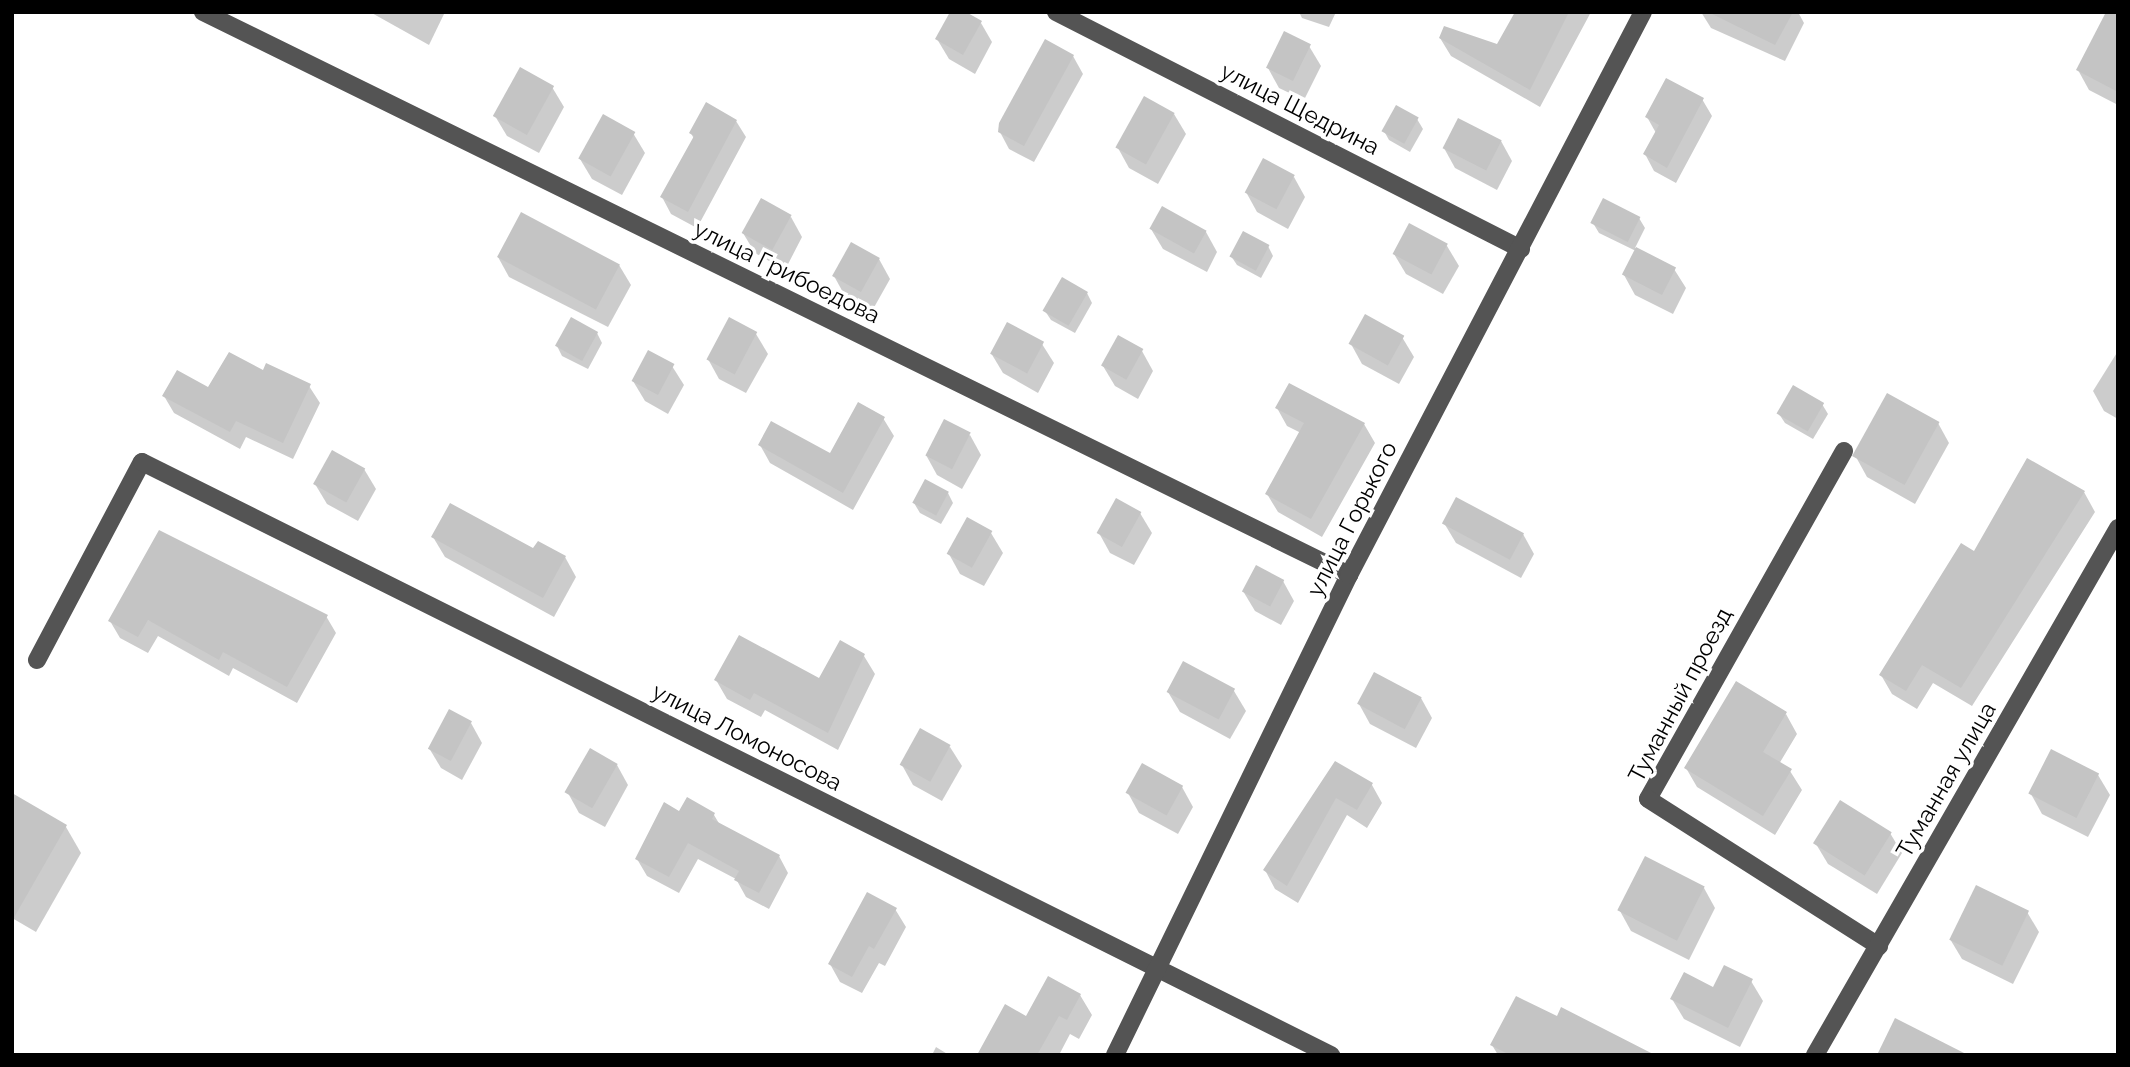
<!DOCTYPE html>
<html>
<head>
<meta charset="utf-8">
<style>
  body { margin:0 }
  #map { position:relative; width:2130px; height:1067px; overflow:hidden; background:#fff; font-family:Raleway,sans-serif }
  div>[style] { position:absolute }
  .shadow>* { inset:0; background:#0003 }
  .building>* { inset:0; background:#c4c4c4; transform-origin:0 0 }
  .minor>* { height:18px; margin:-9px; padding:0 9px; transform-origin:9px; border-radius:9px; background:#545454 }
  span { translate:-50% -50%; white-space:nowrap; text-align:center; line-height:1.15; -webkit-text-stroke:7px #fff; paint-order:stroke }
  .street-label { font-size:23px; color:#000 }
  .frame { position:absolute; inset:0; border:14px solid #000; pointer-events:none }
</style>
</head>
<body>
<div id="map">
  <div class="shadow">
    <div style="clip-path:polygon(370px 12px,445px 12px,429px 45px)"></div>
    <div style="clip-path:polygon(1299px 12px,1336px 12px,1329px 27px,1302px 18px)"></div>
    <div style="clip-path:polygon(1516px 12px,1591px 12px,1540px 107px,1451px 56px,1440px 38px,1498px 46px)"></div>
    <div style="clip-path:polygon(1701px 12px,1798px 12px,1804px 23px,1785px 61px,1711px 28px)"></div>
    <div style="clip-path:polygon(2118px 20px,2118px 105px,2089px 90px,2078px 70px)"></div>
    <div style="clip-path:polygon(981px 23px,992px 42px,975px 74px,949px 59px,937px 39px)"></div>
    <div style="clip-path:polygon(1309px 46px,1321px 66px,1304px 100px,1279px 88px,1268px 68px)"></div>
    <div style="clip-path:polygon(1073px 56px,1083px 74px,1034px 162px,1009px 149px,1000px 132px)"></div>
    <div style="clip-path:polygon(552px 87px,564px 107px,539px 153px,507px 136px,495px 116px)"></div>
    <div style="clip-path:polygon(1702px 99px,1712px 116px,1676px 183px,1654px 171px,1645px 154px,1656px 133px,1647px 117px)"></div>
    <div style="clip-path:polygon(1174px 114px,1186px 134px,1158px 184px,1129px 168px,1118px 148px)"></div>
    <div style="clip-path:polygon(1417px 119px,1423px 129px,1410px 152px,1389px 140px,1384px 131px)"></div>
    <div style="clip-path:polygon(736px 121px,746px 137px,697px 228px,671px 214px,662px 197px,694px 139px,691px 133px)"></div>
    <div style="clip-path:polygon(633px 133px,645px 153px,622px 195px,592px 179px,580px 159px)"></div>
    <div style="clip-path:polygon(1501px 141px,1512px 161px,1497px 190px,1455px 168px,1444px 148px)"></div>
    <div style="clip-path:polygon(1294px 177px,1305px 197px,1288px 229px,1257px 212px,1246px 192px)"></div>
    <div style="clip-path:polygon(791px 217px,802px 237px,785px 270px,755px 253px,743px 233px)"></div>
    <div style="clip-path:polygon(1639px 218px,1645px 228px,1635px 248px,1674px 269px,1686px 288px,1673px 314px,1635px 295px,1624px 275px,1636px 251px,1599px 233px,1593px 223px)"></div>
    <div style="clip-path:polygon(1410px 225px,1447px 246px,1459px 266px,1443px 294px,1406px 274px,1394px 254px)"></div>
    <div style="clip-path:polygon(1151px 229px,1206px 232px,1217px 252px,1207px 272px,1163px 249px)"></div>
    <div style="clip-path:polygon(1268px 246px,1273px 256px,1261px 278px,1237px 265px,1231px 256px)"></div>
    <div style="clip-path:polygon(498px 257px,619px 265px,631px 285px,608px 327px,509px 277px)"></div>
    <div style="clip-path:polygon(879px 259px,890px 279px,872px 311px,845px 296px,834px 276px)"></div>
    <div style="clip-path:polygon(1087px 293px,1092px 303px,1075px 333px,1051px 320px,1045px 311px)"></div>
    <div style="clip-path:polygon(730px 319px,756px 334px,768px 354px,746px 393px,719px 379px,708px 359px)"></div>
    <div style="clip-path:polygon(597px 333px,602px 343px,588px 369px,562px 356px,557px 346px)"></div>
    <div style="clip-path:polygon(1402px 337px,1414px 357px,1399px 384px,1362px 364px,1351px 344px)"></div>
    <div style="clip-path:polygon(1042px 344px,1054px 363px,1038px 393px,1003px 373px,991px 353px)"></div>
    <div style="clip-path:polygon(1142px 351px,1153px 371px,1138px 399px,1115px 386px,1103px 366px)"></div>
    <div style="clip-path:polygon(2118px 351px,2118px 419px,2104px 411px,2093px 391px)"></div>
    <div style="clip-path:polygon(672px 366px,684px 385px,668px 414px,645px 401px,633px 381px)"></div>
    <div style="clip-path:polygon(263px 373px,309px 386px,320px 403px,293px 459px,246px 437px,240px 449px,174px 413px,164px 396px,209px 389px)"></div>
    <div style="clip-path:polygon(1822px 404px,1828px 414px,1813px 439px,1785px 423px,1779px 414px)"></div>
    <div style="clip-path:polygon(1277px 408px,1364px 424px,1375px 443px,1322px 537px,1278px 512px,1267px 494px,1301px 433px,1287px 426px)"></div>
    <div style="clip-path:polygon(883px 418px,894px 436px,853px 510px,770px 463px,760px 445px,831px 456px)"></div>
    <div style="clip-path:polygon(1938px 423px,1949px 443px,1915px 504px,1867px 477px,1856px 457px)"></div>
    <div style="clip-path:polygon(970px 435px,981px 455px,962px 489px,937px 475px,926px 455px)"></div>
    <div style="clip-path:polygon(364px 469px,376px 489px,358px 521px,327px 504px,315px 484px)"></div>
    <div style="clip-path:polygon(2084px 492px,2095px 512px,1972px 706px,1933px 683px,1917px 709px,1892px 694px,1881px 675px,1974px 554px)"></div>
    <div style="clip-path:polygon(948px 493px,953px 503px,941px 524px,920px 513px,914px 503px)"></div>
    <div style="clip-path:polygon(1140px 513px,1152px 533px,1134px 565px,1110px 553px,1099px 533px)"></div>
    <div style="clip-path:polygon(1444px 523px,1523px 534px,1534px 554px,1521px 578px,1456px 543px)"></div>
    <div style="clip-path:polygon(991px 533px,1003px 553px,984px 586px,960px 574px,949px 554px)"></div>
    <div style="clip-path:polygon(433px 537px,565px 557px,576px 577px,554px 617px,445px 557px)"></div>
    <div style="clip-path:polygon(1283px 581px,1294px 601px,1281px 625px,1255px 611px,1243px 591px)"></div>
    <div style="clip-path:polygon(326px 616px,336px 633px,297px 703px,233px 668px,229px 676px,158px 636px,148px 653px,120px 638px,110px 621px)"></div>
    <div style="clip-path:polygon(864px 656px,875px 674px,838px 750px,765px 710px,761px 717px,727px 699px,716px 680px,820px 681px)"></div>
    <div style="clip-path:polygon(1234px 691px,1246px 711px,1230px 739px,1180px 712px,1168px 692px)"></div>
    <div style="clip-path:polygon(1421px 698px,1432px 718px,1416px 748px,1370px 724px,1359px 704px)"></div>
    <div style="clip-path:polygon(1786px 714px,1797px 734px,1779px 764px,1790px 771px,1802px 790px,1775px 835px,1697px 787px,1686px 768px)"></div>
    <div style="clip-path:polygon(471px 723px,482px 743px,462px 780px,441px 768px,429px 748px)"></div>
    <div style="clip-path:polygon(950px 747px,962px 766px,942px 801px,913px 785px,902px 765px)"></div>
    <div style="clip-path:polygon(1335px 763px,1372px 785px,1382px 803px,1367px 828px,1347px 815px,1298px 903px,1275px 889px,1265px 870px)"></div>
    <div style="clip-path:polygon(617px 765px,628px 785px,605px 827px,579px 813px,568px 793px)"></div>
    <div style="clip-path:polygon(2098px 775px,2110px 795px,2088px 837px,2042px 814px,2031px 794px)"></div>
    <div style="clip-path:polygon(1182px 787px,1193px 807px,1178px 834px,1139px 813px,1128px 793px)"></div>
    <div style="clip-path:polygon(12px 795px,66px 827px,81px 853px,36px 932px,12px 918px)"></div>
    <div style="clip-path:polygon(680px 813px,714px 815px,720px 825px,779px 856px,788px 873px,769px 909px,746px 897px,736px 879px,698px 859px,679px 893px,647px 876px,637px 859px)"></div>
    <div style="clip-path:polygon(1890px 833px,1902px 853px,1877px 894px,1828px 864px,1816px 844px)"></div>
    <div style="clip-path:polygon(1704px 888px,1715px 908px,1689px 960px,1631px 931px,1620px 911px)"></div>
    <div style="clip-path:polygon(895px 909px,906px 927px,885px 966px,879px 963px,862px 993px,840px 982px,830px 964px)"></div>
    <div style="clip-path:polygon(2027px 912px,2039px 932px,2013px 984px,1962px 959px,1950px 939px)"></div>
    <div style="clip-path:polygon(1751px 981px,1763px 1001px,1740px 1047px,1684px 1019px,1672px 999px)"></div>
    <div style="clip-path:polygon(1080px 995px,1092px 1015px,1079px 1039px,1070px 1034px,1059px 1055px,1026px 1055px,1016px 1037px)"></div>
    <div style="clip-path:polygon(1492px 1045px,1630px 1055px,1498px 1055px)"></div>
    <div style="clip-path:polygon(936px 1047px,949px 1055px,932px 1055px)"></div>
  </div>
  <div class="building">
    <div style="clip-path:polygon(950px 12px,966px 12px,982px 21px,963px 55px,935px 39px)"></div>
    <div style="clip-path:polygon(1515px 12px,1569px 12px,1530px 90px,1439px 38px,1444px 26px,1497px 44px)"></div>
    <div style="clip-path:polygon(1708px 12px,1793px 12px,1775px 45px)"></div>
    <div style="clip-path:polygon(2106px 12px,2118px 12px,2118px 92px,2076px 70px)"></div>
    <div style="left:1284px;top:31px;width:30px;height:41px;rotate:26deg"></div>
    <div style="clip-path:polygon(1045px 39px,1074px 55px,1024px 146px,998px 132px,999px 123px)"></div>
    <div style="left:520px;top:67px;width:39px;height:56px;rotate:29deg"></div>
    <div style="clip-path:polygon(1666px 78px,1704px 98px,1667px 168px,1643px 154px,1659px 125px,1645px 117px)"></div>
    <div style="left:1144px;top:96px;width:35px;height:59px;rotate:29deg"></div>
    <div style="clip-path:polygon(706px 102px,737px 120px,688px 212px,660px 197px,694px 136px,689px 133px)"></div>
    <div style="left:1396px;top:105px;width:26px;height:30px;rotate:29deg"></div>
    <div style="left:603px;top:114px;width:37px;height:51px;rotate:29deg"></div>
    <div style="left:1458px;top:118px;width:49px;height:34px;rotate:27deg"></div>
    <div style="left:1263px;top:158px;width:36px;height:39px;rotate:28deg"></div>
    <div style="left:761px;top:198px;width:35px;height:40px;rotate:29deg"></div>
    <div style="left:1603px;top:198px;width:42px;height:28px;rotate:27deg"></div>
    <div style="left:1162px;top:206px;width:51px;height:26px;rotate:29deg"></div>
    <div style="left:521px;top:212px;width:112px;height:51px;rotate:28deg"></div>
    <div style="left:1409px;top:223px;width:44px;height:35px;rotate:28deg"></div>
    <div style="left:1243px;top:231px;width:30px;height:29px;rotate:28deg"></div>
    <div style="left:851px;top:242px;width:33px;height:39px;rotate:29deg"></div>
    <div style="left:1636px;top:247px;width:45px;height:31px;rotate:27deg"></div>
    <div style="left:1062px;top:277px;width:30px;height:39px;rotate:30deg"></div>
    <div style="left:1365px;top:314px;width:45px;height:34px;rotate:29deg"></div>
    <div style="left:571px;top:317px;width:31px;height:33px;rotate:29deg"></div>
    <div style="left:729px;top:317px;width:32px;height:48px;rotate:28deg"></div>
    <div style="left:1007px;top:322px;width:42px;height:36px;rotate:28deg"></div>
    <div style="left:1118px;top:335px;width:29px;height:35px;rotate:29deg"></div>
    <div style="left:648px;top:350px;width:30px;height:35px;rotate:28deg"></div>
    <div style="clip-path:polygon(229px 352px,263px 370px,266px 363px,311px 384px,283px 443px,236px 421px,230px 432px,162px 396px,177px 370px,208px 387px)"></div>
    <div style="clip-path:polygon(1289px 383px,1365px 423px,1311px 519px,1265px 494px,1304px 423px,1275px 408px)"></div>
    <div style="left:1793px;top:385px;width:36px;height:33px;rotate:30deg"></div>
    <div style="left:1887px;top:393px;width:60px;height:72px;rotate:29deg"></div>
    <div style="clip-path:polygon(858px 402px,885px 417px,843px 493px,758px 445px,771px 421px,830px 453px)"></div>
    <div style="left:944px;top:419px;width:30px;height:41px;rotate:27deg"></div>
    <div style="left:332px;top:450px;width:38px;height:39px;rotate:29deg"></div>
    <div style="clip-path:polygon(2027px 458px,2085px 491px,1961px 688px,1922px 665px,1906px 691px,1879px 675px,1961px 543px,1974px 551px)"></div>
    <div style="left:925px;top:479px;width:27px;height:27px;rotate:28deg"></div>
    <div style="left:1456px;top:497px;width:77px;height:30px;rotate:28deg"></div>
    <div style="left:1116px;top:498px;width:29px;height:40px;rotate:29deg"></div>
    <div style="clip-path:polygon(450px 503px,533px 548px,538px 541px,566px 556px,543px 598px,431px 537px)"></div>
    <div style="left:967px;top:517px;width:29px;height:42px;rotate:29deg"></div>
    <div style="clip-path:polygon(159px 530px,328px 615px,287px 687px,223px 652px,219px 660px,148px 620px,138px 637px,108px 621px)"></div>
    <div style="left:1256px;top:565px;width:32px;height:30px;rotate:28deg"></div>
    <div style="clip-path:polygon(739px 635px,819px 678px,840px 640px,865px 654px,828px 733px,754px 693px,750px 700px,714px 680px)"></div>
    <div style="left:1183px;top:661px;width:59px;height:35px;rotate:28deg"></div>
    <div style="left:1374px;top:672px;width:54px;height:36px;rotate:28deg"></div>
    <div style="clip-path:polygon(1736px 681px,1787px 712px,1763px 752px,1792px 769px,1763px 816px,1684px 768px)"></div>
    <div style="left:449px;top:709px;width:26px;height:45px;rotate:28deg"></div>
    <div style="left:920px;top:728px;width:35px;height:42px;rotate:29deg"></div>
    <div style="left:590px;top:748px;width:32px;height:51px;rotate:30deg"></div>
    <div style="left:2051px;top:749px;width:54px;height:50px;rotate:27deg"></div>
    <div style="clip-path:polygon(1335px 761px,1373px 783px,1357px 810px,1336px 798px,1287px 886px,1263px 870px)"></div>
    <div style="left:1142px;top:763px;width:47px;height:34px;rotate:29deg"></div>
    <div style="clip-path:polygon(12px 793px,67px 825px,12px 921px)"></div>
    <div style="clip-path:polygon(687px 797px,715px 813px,712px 819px,780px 855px,759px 893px,734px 880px,739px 871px,688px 843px,669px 877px,635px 859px,664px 802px,679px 811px)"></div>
    <div style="left:1840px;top:800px;width:61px;height:51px;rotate:32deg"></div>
    <div style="left:1645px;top:856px;width:67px;height:61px;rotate:27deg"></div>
    <div style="left:1976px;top:885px;width:59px;height:61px;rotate:26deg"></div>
    <div style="clip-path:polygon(867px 892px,897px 908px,874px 949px,869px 946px,852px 977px,828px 964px)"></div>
    <div style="clip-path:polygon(1724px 965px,1753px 979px,1728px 1028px,1670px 999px,1684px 972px,1713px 987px)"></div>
    <div style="clip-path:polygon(1048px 976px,1081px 994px,1067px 1020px,1059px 1016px,1037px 1055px,977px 1055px,1005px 1004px,1026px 1016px)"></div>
    <div style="clip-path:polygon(1516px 996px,1557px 1016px,1561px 1007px,1655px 1055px,1510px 1055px,1490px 1045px)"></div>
    <div style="clip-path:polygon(1895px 1018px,1968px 1055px,1877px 1055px)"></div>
  </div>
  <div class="minor">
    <div style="left:203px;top:12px;width:1277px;rotate:26.16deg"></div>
    <div style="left:1056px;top:12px;width:522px;rotate:27.01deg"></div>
    <div style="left:1844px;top:451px;width:399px;rotate:119.4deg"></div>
    <div style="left:1648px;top:799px;width:274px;rotate:32.5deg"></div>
    <div style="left:37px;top:660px;width:224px;rotate:-62.1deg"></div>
    <div style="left:142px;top:462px;width:1329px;rotate:26.51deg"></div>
    <div style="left:1115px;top:1055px;width:534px;rotate:-64.01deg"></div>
    <div style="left:1349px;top:575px;width:635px;rotate:-62.43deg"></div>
    <div style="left:1815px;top:1055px;width:608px;rotate:-60.1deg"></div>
  </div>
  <div class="street-label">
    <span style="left:1300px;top:109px;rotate:27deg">улица Щедрина</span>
    <span style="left:787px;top:272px;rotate:26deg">улица Грибоедова</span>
    <span style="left:1352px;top:519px;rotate:-63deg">улица Горького</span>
    <span style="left:1680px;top:695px;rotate:-62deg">Туманный проезд</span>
    <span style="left:747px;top:737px;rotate:27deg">улица Ломоносова</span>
    <span style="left:1946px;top:780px;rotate:-60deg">Туманная улица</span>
  </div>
  <div class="frame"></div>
</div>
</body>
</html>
